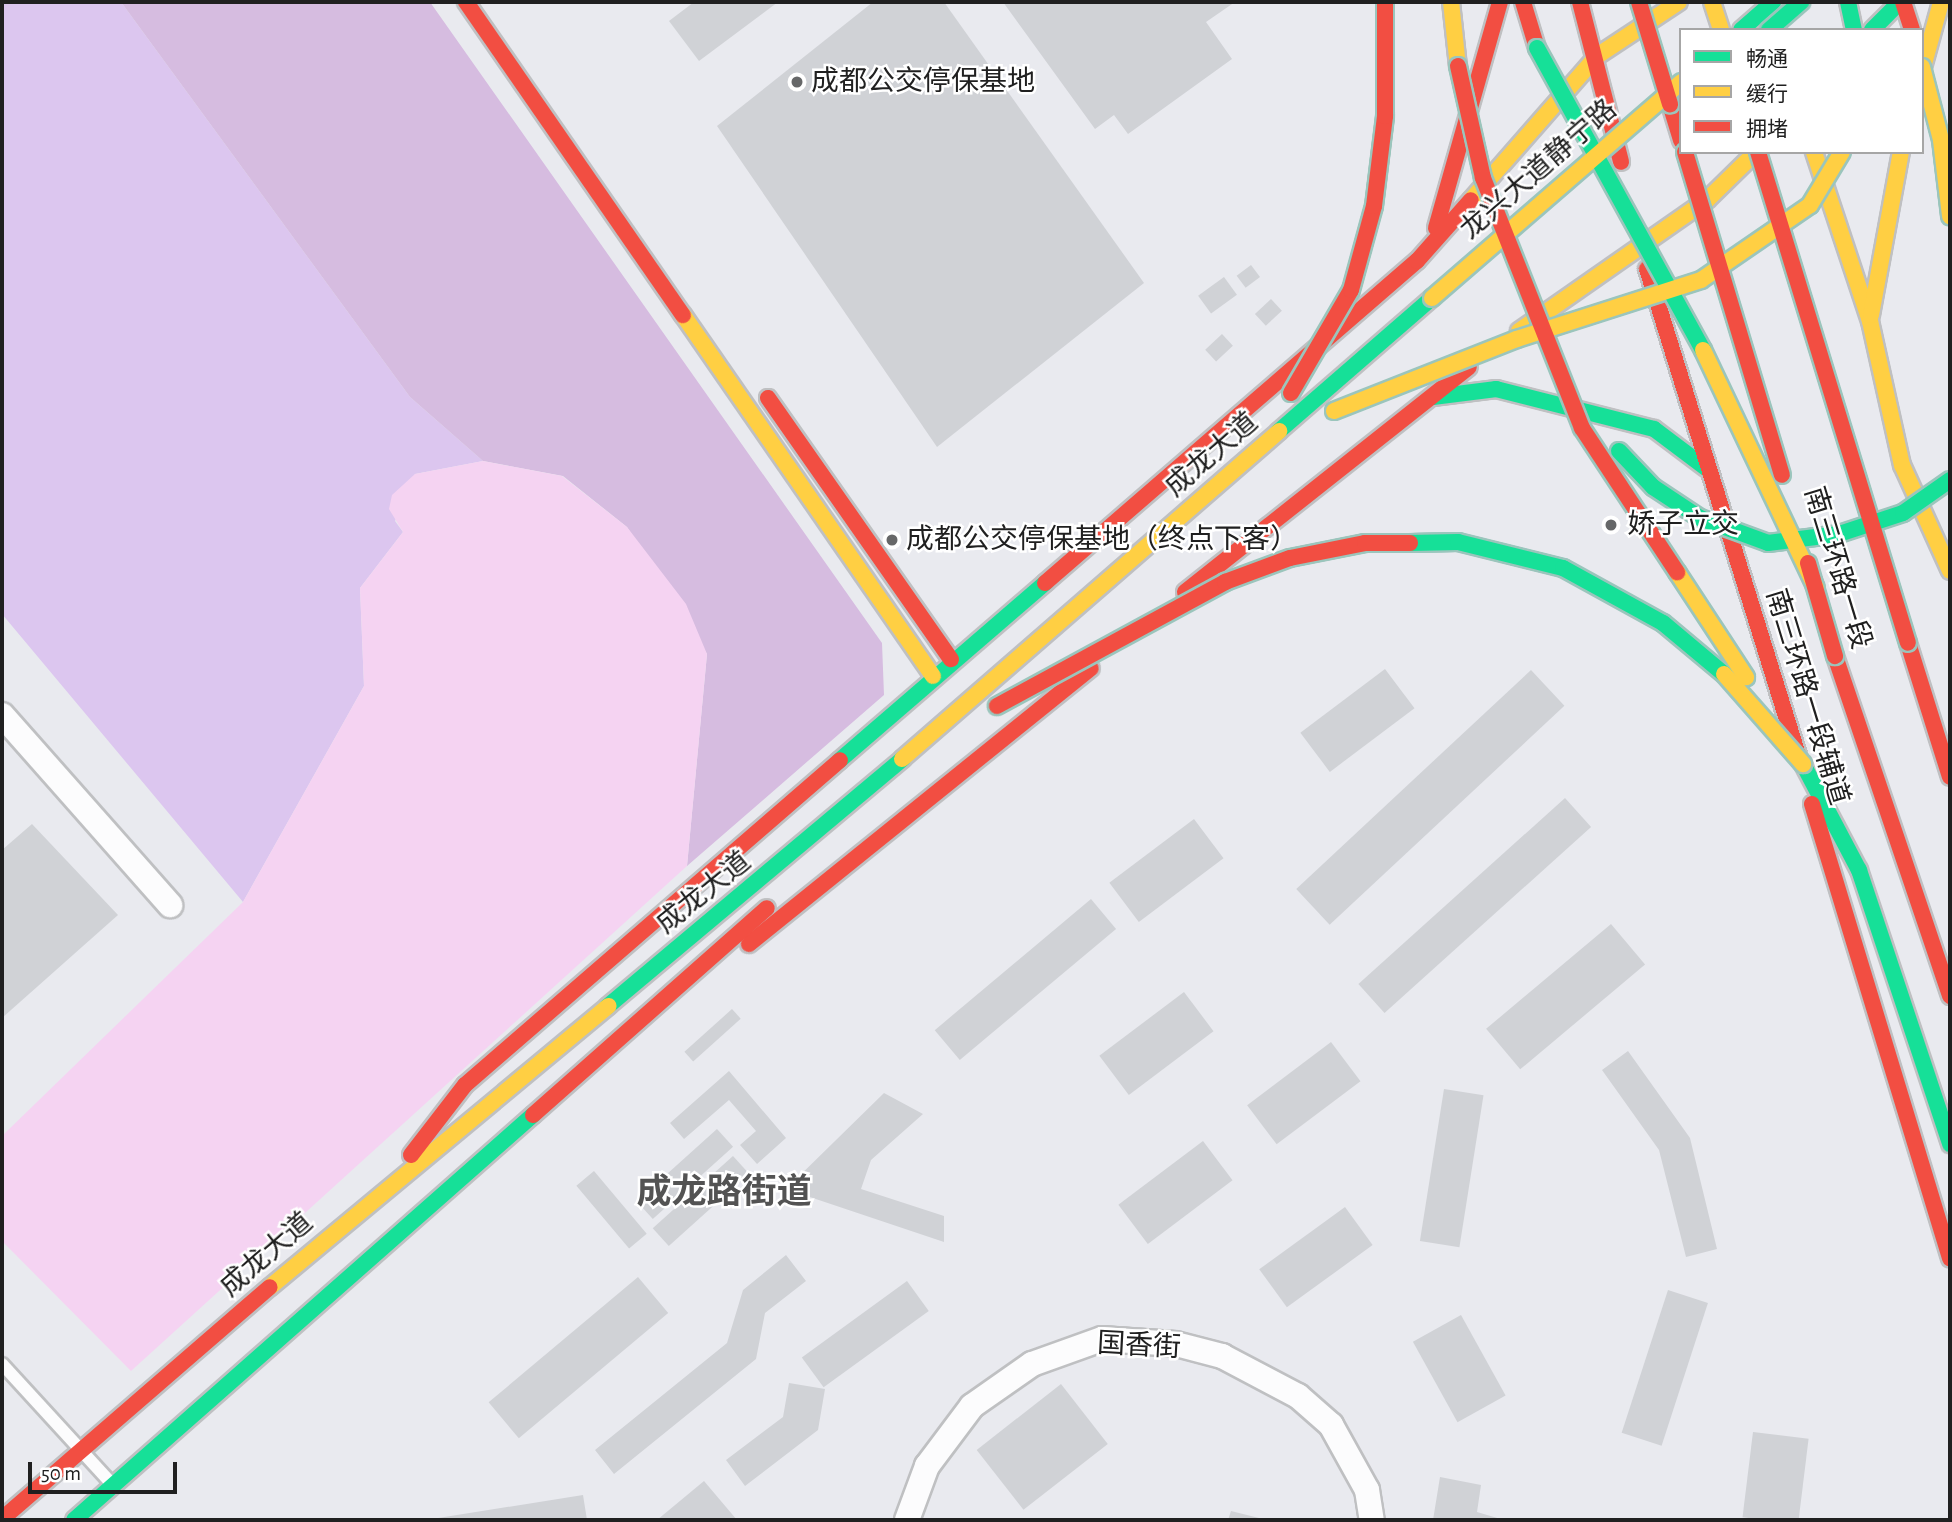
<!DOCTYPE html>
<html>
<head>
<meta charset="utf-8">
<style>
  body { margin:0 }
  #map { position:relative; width:1952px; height:1522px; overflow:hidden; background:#e9eaef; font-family:"Alegreya Sans","Noto Sans SC",sans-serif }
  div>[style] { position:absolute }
  .grass>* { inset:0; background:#dcc6ef }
  .forest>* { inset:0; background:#d6bce0 }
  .park>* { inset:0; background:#f5d3f2 }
  .building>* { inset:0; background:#d0d2d6; transform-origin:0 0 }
  .roads { filter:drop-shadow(2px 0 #bfc0c2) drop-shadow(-2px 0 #bfc0c2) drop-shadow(0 2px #bfc0c2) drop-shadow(0 -2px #bfc0c2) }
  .lane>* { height:12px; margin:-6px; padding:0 6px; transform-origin:6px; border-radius:6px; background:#fcfcfd }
  .street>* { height:24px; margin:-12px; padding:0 12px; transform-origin:12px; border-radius:12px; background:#fcfcfd }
  .fast>* { height:16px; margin:-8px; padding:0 8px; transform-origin:8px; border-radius:8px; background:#16e098 }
  .slow>* { height:16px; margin:-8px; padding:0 8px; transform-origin:8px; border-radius:8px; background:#ffcf43 }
  .jam>* { height:16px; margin:-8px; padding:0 8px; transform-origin:8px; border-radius:8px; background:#f24e42 }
  .bridges { filter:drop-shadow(2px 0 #9bc5bc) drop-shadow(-2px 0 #9bc5bc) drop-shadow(0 2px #9bc5bc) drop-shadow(0 -2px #9bc5bc) }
  .fast-bridge>* { height:16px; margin:-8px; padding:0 8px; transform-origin:8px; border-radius:8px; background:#16e098 }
  .slow-bridge>* { height:16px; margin:-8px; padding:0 8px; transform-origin:8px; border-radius:8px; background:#ffcf43 }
  .jam-bridge>* { height:16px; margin:-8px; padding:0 8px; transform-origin:8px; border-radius:8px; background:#f24e42 }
  .dots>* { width:19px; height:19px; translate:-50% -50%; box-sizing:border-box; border:4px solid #fff; border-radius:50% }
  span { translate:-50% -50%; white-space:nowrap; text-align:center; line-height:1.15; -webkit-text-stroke:5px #fff; paint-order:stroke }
  .poi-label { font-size:28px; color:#202020 }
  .left { translate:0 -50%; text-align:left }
  .street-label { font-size:28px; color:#202020 }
  .district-label { font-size:35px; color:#535353; font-weight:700 }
  .frame { position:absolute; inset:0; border:4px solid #202020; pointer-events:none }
  .legend { position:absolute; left:1679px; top:28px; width:245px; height:126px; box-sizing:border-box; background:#fff; border:2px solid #a6a6a6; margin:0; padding:9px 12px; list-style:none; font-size:21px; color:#202020 }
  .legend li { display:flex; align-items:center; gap:14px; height:35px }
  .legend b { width:35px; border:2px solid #a6a6a6 }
  .scale { position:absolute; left:28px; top:1462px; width:149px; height:32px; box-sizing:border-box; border:4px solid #202020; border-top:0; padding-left:9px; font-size:21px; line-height:24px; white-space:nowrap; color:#202020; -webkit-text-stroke:5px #fff; paint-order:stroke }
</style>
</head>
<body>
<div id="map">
  <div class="grass">
    <div style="clip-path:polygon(2px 2px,121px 2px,410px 397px,483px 461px,415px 474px,395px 521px,403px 532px,360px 588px,364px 686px,243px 902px,2px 614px)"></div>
  </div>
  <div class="forest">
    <div style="clip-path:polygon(121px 2px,430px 2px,882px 643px,884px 695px,687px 866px,707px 654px,627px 527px,563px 476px,483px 461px,410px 397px)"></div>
  </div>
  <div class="park">
    <div style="clip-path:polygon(483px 461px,562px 476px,627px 527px,686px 604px,707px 654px,687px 866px,131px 1371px,2px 1241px,2px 1136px,243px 902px,364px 686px,360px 588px,403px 532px,389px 509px,392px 495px,415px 474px)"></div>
  </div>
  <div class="building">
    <div style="clip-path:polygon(694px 2px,778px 2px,699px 61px,669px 21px)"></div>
    <div style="clip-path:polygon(873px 2px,944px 2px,1144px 283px,937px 447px,717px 126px)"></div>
    <div style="clip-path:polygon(1003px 2px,1235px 2px,1206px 22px,1232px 59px,1128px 134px,1114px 115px,1095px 129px)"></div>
    <div style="left:1251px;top:265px;width:15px;height:18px;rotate:53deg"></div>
    <div style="left:1224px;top:277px;width:22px;height:32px;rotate:54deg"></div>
    <div style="left:1271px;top:299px;width:16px;height:22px;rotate:47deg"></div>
    <div style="left:1222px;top:334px;width:16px;height:23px;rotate:47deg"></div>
    <div style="left:1385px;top:669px;width:49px;height:106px;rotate:53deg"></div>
    <div style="left:1531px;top:670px;width:49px;height:321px;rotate:47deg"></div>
    <div style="left:1565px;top:798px;width:39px;height:278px;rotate:48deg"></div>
    <div style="left:1194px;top:819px;width:49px;height:106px;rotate:53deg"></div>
    <div style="clip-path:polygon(32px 824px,118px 915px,2px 1018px,2px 850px)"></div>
    <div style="left:1091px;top:899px;width:39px;height:204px;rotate:50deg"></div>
    <div style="left:1611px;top:924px;width:53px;height:163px;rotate:50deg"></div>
    <div style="left:1184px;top:992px;width:49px;height:106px;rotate:53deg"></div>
    <div style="left:732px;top:1009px;width:13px;height:64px;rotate:48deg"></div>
    <div style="left:1331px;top:1042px;width:49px;height:105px;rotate:53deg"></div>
    <div style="clip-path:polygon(1628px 1051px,1690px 1138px,1717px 1249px,1686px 1257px,1659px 1150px,1602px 1070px)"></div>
    <div style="clip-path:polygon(729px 1071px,786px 1138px,757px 1164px,740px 1145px,756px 1131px,729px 1100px,684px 1139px,670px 1123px)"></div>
    <div style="left:1444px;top:1089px;width:40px;height:154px;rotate:9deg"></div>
    <div style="clip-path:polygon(884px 1093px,923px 1114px,871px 1160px,861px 1189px,944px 1216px,944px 1242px,786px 1189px)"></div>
    <div style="left:717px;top:1129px;width:24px;height:108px;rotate:48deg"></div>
    <div style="left:1203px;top:1141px;width:49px;height:106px;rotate:53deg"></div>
    <div style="left:733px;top:1156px;width:24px;height:108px;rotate:48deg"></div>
    <div style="left:594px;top:1171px;width:82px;height:23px;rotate:50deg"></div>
    <div style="left:1345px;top:1207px;width:47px;height:106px;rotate:54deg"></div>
    <div style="clip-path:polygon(786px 1255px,806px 1281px,765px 1313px,756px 1359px,614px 1474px,595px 1450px,727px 1343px,743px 1290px)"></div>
    <div style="left:638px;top:1277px;width:47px;height:195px;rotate:50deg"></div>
    <div style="left:907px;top:1281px;width:37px;height:130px;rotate:54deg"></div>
    <div style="left:1668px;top:1290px;width:42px;height:150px;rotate:18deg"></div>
    <div style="left:1461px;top:1315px;width:92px;height:55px;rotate:61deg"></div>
    <div style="clip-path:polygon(789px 1383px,825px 1389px,818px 1430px,745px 1486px,726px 1460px,783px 1417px)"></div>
    <div style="left:1061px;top:1384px;width:76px;height:107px;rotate:52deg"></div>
    <div style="left:1753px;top:1432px;width:56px;height:86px;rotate:7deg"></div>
    <div style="clip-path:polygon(1440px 1477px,1481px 1485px,1477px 1512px,1504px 1520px,1433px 1520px)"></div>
    <div style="clip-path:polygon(704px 1481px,737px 1520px,657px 1520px)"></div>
    <div style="clip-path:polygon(583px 1495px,587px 1520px,432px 1520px,432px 1519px)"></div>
    <div style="clip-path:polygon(1231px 1511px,1259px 1518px,1258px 1520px,1228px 1520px)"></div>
  </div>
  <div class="roads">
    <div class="lane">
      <div style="left:2px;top:1364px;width:161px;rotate:47.5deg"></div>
    </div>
    <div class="street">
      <div style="left:2px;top:715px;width:254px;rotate:48.5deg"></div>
      <div style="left:907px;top:1520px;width:58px;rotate:-69.7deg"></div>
      <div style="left:927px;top:1466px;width:75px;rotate:-53.1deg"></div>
      <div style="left:972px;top:1406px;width:73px;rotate:-35deg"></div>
      <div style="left:1032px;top:1364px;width:74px;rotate:-19.7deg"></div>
      <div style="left:1102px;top:1339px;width:74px;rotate:3.9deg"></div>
      <div style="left:1176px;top:1344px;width:48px;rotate:14.6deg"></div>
      <div style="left:1222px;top:1356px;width:86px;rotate:27.8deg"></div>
      <div style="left:1298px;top:1396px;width:44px;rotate:41.3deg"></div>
      <div style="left:1331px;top:1425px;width:74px;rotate:61deg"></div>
      <div style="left:1367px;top:1490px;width:30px;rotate:81deg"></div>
    </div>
    <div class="fast">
      <div style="left:1848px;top:2px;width:29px;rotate:78deg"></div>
      <div style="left:1741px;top:30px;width:43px;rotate:-41.2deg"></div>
      <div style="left:1872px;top:30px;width:40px;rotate:-45deg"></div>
      <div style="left:1433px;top:397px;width:64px;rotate:-7.2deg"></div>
      <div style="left:1496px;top:389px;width:163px;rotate:14.2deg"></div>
      <div style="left:1654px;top:429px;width:65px;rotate:36.9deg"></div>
      <div style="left:1279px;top:431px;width:203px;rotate:-41deg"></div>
      <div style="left:840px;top:760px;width:271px;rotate:-40.8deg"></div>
      <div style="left:1803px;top:764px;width:120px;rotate:62.2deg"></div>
      <div style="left:1859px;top:870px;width:289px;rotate:71.6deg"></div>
      <div style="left:608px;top:1006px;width:384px;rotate:-40deg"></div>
      <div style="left:74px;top:1520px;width:612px;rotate:-41.42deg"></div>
    </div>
    <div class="slow">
      <div style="left:1451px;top:2px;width:64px;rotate:83.8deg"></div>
      <div style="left:1712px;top:2px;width:29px;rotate:72deg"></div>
      <div style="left:1922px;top:71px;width:72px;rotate:-74.6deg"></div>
      <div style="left:1814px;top:152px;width:178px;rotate:71.7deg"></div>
      <div style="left:1870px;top:321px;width:148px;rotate:77.5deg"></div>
      <div style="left:1902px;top:465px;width:116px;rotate:65.6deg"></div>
      <div style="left:1471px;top:200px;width:191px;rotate:-48.8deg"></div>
      <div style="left:1597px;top:56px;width:98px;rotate:-33.4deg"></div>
      <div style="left:683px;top:315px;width:439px;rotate:55.3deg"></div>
      <div style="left:1871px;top:315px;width:166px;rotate:-79.6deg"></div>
      <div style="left:1519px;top:331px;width:229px;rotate:-34.9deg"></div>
      <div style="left:1707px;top:200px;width:69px;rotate:-44.4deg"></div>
      <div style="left:902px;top:759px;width:500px;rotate:-41deg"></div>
      <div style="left:270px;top:1287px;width:440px;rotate:-39.7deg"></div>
    </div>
    <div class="jam">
      <div style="left:466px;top:2px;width:381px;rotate:55.3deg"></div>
      <div style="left:1523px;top:2px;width:48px;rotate:73.1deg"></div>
      <div style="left:1580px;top:2px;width:165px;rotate:75.6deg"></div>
      <div style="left:1903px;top:2px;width:29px;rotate:72deg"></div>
      <div style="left:1670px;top:104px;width:38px;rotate:73deg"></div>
      <div style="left:1436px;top:228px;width:235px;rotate:-74.2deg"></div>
      <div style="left:1647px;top:269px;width:509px;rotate:72.74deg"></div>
      <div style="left:768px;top:398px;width:319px;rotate:55deg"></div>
      <div style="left:1045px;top:583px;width:492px;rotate:-40.9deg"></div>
      <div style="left:1417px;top:261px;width:81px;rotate:-48.5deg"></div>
      <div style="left:1185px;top:592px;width:362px;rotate:-38.4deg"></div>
      <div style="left:1908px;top:643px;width:140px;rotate:72.6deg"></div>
      <div style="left:1835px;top:656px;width:359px;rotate:71.3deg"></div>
      <div style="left:1812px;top:804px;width:475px;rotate:73.1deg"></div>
      <div style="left:749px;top:944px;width:439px;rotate:-38.9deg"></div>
      <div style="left:533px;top:1115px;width:312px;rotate:-41.5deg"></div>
      <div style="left:411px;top:1155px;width:88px;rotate:-52.4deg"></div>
      <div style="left:465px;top:1085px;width:496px;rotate:-40.9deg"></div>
      <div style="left:2px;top:1519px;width:354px;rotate:-40.9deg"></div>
    </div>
  </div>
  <div class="bridges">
    <div class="fast-bridge">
      <div style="left:1769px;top:30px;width:43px;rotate:-41.2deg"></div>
      <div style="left:1537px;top:48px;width:345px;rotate:61.2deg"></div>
      <div style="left:1619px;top:451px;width:50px;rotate:46.6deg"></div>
      <div style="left:1653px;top:487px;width:56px;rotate:33.4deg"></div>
      <div style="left:1700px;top:518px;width:72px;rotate:20.2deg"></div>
      <div style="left:1768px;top:543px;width:72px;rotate:-7.2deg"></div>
      <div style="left:1839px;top:534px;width:67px;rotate:-18.2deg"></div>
      <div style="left:1903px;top:513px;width:57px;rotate:-35.1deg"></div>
      <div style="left:1410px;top:543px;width:48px;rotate:-1.2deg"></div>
      <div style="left:1458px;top:542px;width:108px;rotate:13.9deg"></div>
      <div style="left:1563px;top:568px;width:114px;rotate:28.8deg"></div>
      <div style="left:1663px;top:623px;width:80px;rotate:39.9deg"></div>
    </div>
    <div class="slow-bridge">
      <div style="left:1922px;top:67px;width:75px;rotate:75.4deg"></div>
      <div style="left:1941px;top:140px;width:77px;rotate:83.2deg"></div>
      <div style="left:1432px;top:298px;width:330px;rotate:-40.9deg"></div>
      <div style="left:1703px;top:350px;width:263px;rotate:64.6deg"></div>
      <div style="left:1334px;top:411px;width:197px;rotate:-21.5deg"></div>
      <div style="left:1517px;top:339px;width:193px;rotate:-17.8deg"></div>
      <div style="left:1701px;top:280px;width:132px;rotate:-34.5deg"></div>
      <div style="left:1810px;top:205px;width:62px;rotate:-58.9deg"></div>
      <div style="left:1677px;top:572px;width:126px;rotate:56.7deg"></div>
      <div style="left:1724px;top:674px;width:120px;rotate:48.7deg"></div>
    </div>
    <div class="jam-bridge">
      <div style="left:1639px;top:2px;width:107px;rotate:73.1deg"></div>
      <div style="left:1458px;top:66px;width:115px;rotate:77.4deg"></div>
      <div style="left:1483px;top:178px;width:269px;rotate:68.4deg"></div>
      <div style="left:1582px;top:428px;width:173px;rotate:56.6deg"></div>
      <div style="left:1685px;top:152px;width:337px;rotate:73.3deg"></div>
      <div style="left:1758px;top:152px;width:513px;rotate:73.01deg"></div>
      <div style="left:1291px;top:393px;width:119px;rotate:-59.8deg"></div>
      <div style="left:1351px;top:290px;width:87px;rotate:-74.7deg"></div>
      <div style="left:1374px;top:206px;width:91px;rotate:-83deg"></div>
      <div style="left:1385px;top:116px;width:114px;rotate:-90deg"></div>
      <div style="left:1808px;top:563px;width:97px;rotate:73.8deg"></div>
      <div style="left:997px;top:706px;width:260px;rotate:-28.5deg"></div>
      <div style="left:1225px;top:582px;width:69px;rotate:-20.3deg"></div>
      <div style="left:1290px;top:558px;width:76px;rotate:-11.3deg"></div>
      <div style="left:1365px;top:543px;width:45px"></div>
    </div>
  </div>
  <div class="dots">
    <div style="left:797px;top:82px;background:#666768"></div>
    <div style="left:1611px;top:525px;background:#666768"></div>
    <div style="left:892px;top:540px;background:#666768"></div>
  </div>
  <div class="poi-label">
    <span class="left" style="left:811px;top:82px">成都公交停保基地</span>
    <span class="left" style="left:1627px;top:525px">娇子立交</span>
    <span class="left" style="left:906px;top:540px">成都公交停保基地（终点下客）</span>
  </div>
  <div class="street-label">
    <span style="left:1539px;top:170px;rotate:-41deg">龙兴大道静宁路</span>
    <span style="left:1212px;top:455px;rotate:-41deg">成龙大道</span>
    <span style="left:1837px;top:568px;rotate:73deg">南三环路一段</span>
    <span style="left:1807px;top:697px;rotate:73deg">南三环路一段辅道</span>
    <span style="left:704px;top:893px;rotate:-39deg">成龙大道</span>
    <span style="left:267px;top:1255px;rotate:-41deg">成龙大道</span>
    <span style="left:1139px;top:1346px;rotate:3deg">国香街</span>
  </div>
  <div class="district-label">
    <span style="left:724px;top:1193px">成龙路街道</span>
  </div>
  <div class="frame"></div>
  <ul class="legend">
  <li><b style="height:9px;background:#16e098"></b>畅通</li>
  <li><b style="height:9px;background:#ffcf43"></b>缓行</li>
  <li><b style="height:9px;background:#f24e42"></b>拥堵</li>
  </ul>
  <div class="scale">50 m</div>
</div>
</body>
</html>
